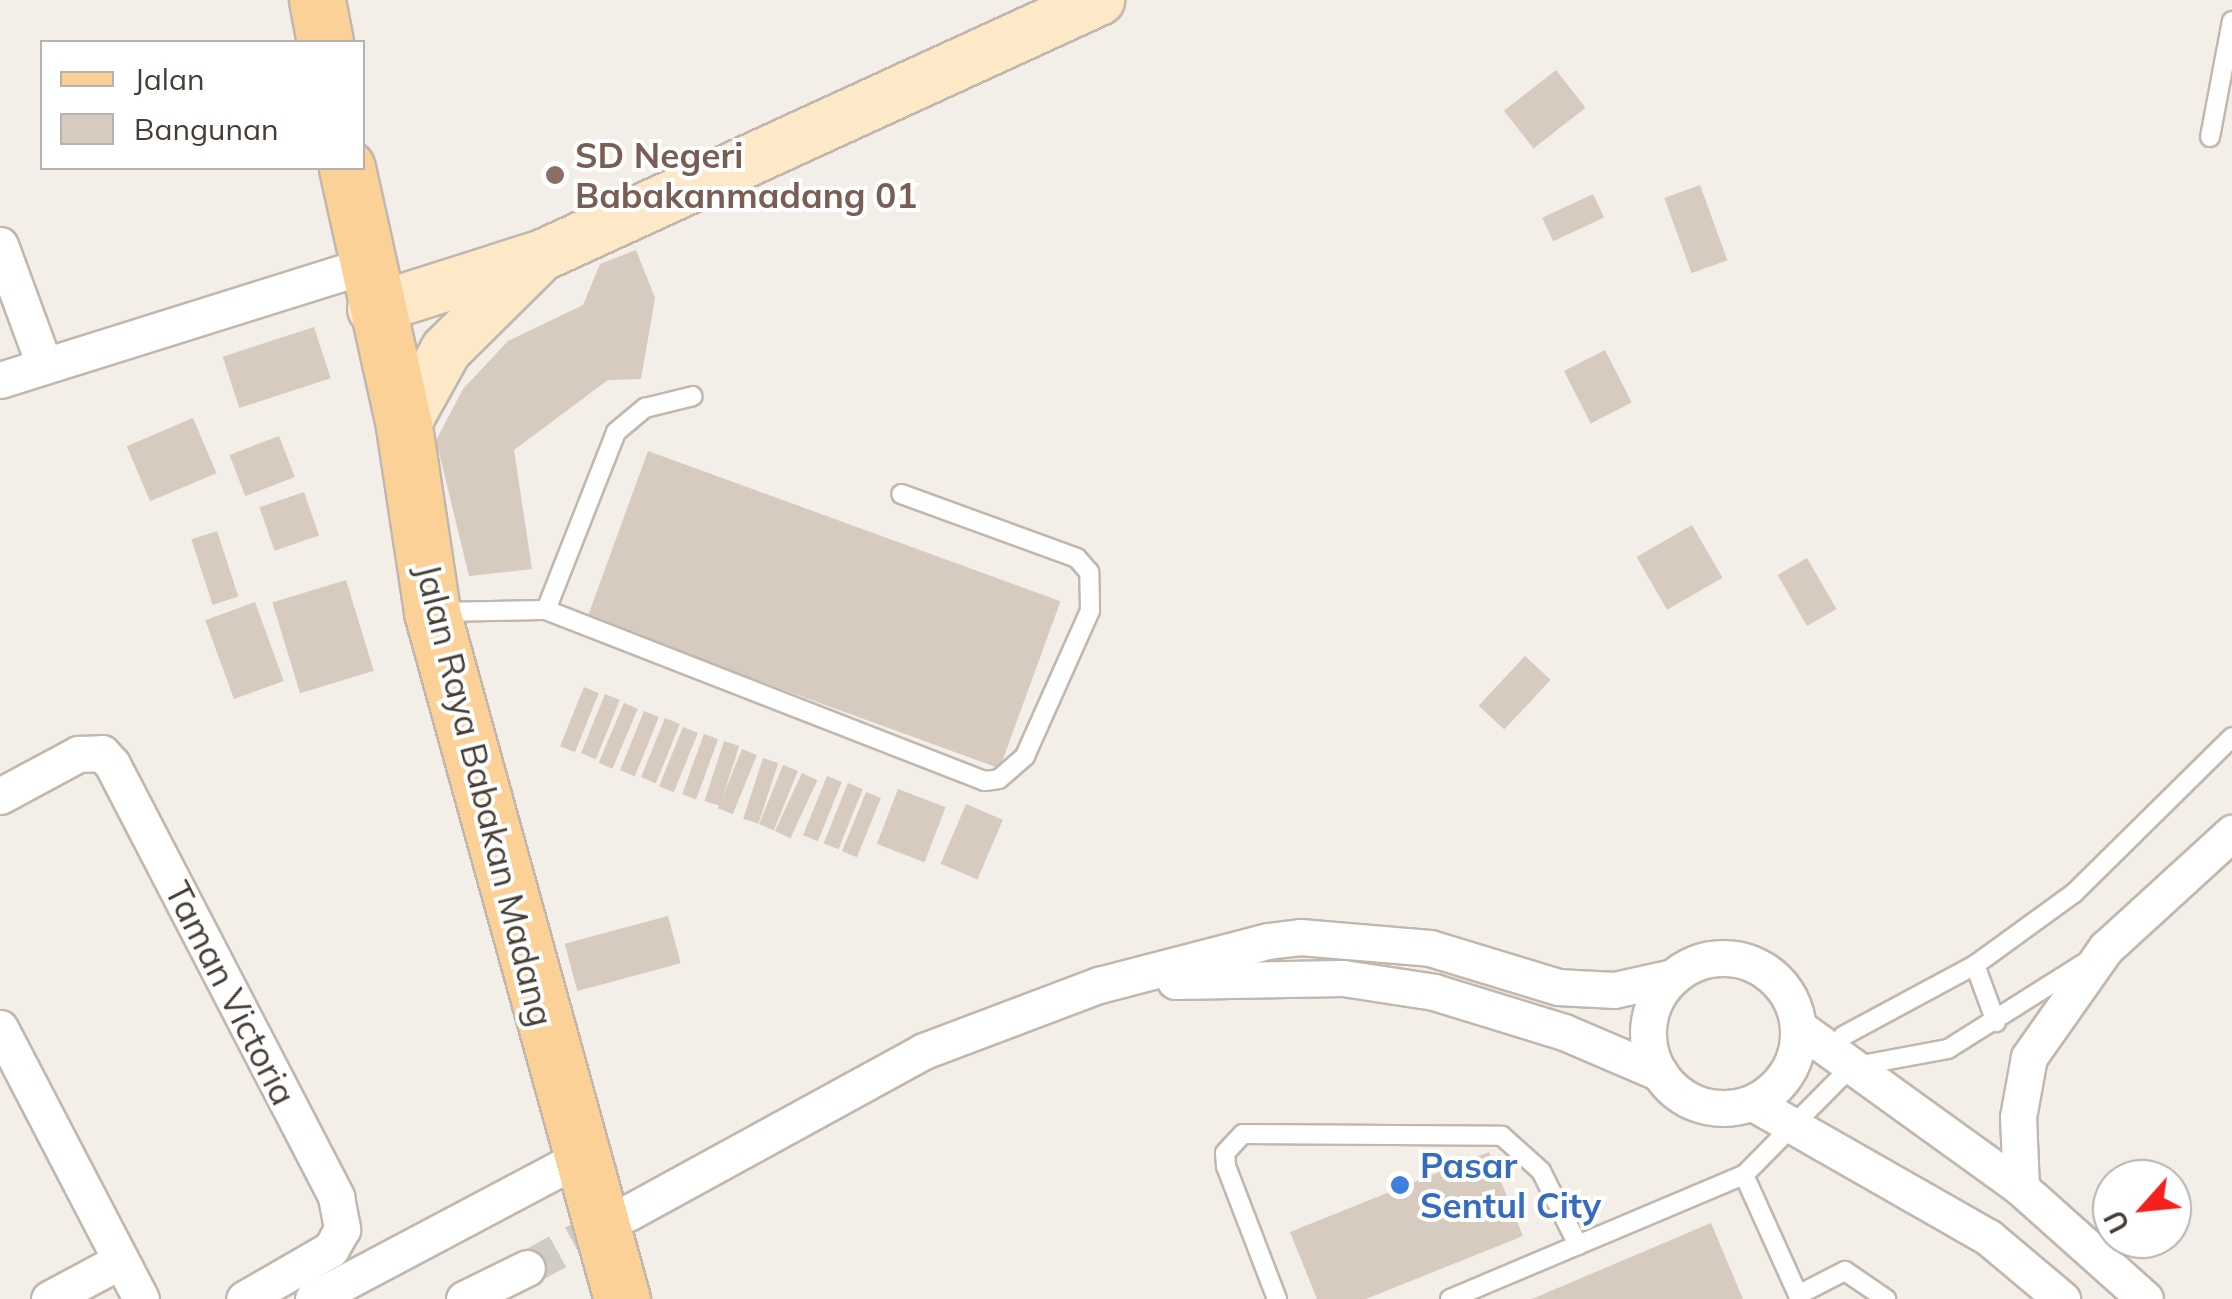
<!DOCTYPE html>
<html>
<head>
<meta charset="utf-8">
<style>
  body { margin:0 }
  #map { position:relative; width:2232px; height:1299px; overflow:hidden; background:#f3eee7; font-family:Mulish,sans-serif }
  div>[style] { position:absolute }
  .building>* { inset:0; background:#d7cbc0; transform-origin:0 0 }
  .minor-tunnel>* { height:35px; margin-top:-17.5px; transform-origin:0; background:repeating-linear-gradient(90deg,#d0cbc4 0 35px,transparent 0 53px) }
  .roads { filter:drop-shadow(2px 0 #c1b7ad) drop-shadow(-2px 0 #c1b7ad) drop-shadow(0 2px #c1b7ad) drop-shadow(0 -2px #c1b7ad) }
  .service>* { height:18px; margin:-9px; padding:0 9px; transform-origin:9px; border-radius:9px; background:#fff }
  .minor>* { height:35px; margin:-17.5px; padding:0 17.5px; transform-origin:17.5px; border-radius:17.5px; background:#fff }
  .minor>.ring { margin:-17.5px; padding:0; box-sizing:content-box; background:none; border:35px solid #fff; border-radius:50% }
  .secondary>* { height:50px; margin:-25px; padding:0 25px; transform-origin:25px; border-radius:25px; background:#fde9c7 }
  .primary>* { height:55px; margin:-27.5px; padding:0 27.5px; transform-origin:27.5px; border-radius:27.5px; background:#fcd197 }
  .dots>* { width:28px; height:28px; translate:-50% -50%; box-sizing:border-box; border:5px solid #fff; border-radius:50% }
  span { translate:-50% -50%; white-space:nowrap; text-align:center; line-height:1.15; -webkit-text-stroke:8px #fff; paint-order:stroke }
  .education-label { font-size:35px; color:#785e54; font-weight:700 }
  .left { translate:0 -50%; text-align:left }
  .street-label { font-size:35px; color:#463e36 }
  .shop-label { font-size:35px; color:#366cbe; font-weight:700 }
  .legend { position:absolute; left:40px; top:40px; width:325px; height:130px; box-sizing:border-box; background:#fff; border:2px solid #b5b2af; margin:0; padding:12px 18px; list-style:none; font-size:30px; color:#463e36 }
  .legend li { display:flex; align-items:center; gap:20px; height:50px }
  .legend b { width:50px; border:2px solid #b5b2af }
  .north { position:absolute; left:2092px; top:1159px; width:100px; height:100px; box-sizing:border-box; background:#fff; border:2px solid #b5b2af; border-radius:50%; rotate:243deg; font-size:28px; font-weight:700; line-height:40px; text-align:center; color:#463e36 }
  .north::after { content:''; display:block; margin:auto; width:35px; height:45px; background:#f51f1c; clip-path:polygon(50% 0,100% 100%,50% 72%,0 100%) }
</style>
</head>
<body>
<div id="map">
  <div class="building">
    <div style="left:1556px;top:70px;width:48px;height:66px;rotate:52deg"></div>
    <div style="left:1700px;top:185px;width:80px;height:38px;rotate:70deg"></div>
    <div style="left:1593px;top:194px;width:26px;height:56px;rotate:65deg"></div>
    <div style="clip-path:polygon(636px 250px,655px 298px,641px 379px,608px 380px,514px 450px,532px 569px,469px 576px,436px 440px,463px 389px,508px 341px,583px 305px,600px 264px)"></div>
    <div style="left:314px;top:327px;width:54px;height:96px;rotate:72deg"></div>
    <div style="left:1605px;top:350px;width:59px;height:46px;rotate:63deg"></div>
    <div style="left:193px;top:418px;width:60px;height:72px;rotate:67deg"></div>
    <div style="left:279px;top:436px;width:44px;height:53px;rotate:69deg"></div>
    <div style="left:648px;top:451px;width:439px;height:178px;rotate:20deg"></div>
    <div style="left:304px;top:492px;width:46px;height:47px;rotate:71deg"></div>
    <div style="left:1692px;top:525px;width:61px;height:64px;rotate:60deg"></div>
    <div style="left:217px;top:531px;width:69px;height:27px;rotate:72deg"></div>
    <div style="left:1807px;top:558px;width:59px;height:34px;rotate:60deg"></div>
    <div style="left:346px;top:580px;width:95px;height:77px;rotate:73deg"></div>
    <div style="left:255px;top:602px;width:84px;height:53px;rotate:70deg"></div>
    <div style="left:1525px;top:656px;width:35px;height:68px;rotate:43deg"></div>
    <div style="left:584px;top:687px;width:16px;height:64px;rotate:22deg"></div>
    <div style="left:605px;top:694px;width:16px;height:64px;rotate:22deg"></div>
    <div style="left:624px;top:703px;width:15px;height:65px;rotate:23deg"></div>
    <div style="left:644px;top:711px;width:16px;height:64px;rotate:22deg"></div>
    <div style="left:665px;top:718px;width:16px;height:64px;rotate:22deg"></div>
    <div style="left:683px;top:727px;width:16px;height:64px;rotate:22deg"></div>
    <div style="left:704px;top:734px;width:15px;height:64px;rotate:20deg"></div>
    <div style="left:724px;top:741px;width:16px;height:63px;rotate:18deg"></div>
    <div style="left:742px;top:749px;width:16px;height:64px;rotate:22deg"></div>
    <div style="left:763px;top:758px;width:16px;height:64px;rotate:18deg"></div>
    <div style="left:783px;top:765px;width:16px;height:64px;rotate:22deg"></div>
    <div style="left:802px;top:773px;width:17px;height:64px;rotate:25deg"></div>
    <div style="left:827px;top:776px;width:16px;height:64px;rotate:22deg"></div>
    <div style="left:848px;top:783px;width:16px;height:65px;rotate:22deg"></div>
    <div style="left:898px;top:789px;width:51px;height:59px;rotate:21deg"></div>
    <div style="left:866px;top:792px;width:16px;height:64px;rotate:22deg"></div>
    <div style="left:966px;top:804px;width:40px;height:65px;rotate:23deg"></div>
    <div style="left:668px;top:916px;width:49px;height:107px;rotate:75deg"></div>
    <div style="clip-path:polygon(1489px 1152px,1523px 1236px,1366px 1299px,1317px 1299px,1290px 1232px)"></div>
    <div style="clip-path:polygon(1711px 1223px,1743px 1299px,1532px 1299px)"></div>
  </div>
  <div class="minor-tunnel">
    <div style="left:527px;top:1268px;width:104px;rotate:-28.8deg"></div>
  </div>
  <div class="roads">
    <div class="service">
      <div style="left:2210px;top:137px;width:118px;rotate:-79.3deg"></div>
      <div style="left:546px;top:610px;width:191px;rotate:-68.5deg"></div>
      <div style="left:616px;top:432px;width:38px;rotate:-40deg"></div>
      <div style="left:645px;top:408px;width:49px;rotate:-14deg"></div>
      <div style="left:437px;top:612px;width:109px;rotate:-1.1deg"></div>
      <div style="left:546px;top:610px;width:471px;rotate:21.3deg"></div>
      <div style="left:985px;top:781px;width:14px;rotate:-8deg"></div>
      <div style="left:999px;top:779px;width:35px;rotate:-41deg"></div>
      <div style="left:1025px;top:756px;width:159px;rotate:-65.9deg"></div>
      <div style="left:1090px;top:611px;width:39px;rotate:-91deg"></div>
      <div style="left:1089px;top:572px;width:18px;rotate:-131deg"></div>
      <div style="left:1077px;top:558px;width:187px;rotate:-160deg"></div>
      <div style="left:1975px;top:965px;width:61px;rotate:69.8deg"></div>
      <div style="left:1835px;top:1057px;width:22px;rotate:-69deg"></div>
      <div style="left:1843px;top:1036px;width:150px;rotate:-28.3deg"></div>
      <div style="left:1975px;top:965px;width:122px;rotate:-36deg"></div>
      <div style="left:2074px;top:893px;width:222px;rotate:-44.6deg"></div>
      <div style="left:1744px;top:1175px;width:136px;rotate:65.7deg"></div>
      <div style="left:1798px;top:1295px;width:53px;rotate:-27.1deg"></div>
      <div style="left:1845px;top:1271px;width:50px;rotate:34.3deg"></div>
      <div style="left:1277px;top:1299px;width:142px;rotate:-111deg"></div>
      <div style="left:1226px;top:1166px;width:13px;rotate:-94deg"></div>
      <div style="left:1225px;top:1153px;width:26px;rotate:-47deg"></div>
      <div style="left:1243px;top:1134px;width:259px;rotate:0.4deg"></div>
      <div style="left:1502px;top:1136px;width:52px;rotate:41.9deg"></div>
      <div style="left:1541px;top:1171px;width:83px;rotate:63.4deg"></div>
      <div style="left:1450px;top:1299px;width:319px;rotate:-22.9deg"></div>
      <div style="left:1744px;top:1175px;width:152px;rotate:-45.3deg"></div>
      <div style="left:1851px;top:1067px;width:99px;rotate:-10.5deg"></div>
      <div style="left:1948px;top:1049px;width:160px;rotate:-32.2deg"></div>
    </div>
    <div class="minor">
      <div style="left:0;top:245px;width:125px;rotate:69.8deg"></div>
      <div style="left:0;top:380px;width:381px;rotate:-17.4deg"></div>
      <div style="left:0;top:796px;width:89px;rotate:-28.3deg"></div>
      <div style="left:78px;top:754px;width:24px;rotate:-2deg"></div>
      <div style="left:102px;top:753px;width:15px;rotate:48deg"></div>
      <div style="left:112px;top:764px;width:488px;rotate:62.6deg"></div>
      <div style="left:336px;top:1197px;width:33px;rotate:79deg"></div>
      <div style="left:342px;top:1229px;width:23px;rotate:119deg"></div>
      <div style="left:331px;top:1249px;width:100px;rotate:150.1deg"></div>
      <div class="ring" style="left:1648px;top:958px;width:115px;height:115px"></div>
      <div style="left:1175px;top:981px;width:168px;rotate:-1deg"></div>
      <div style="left:1343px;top:978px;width:92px;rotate:8.7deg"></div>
      <div style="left:1434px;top:992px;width:136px;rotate:17.1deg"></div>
      <div style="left:1564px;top:1032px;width:104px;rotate:23.1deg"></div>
      <div style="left:1798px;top:1027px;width:275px;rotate:35.8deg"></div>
      <div style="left:2021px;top:1188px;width:166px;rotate:41.8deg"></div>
      <div style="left:0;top:1028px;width:305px;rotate:62.5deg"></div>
      <div style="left:1753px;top:1103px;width:271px;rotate:29.7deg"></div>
      <div style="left:1988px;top:1237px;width:97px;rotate:40deg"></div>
      <div style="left:2021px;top:1188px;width:71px;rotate:-92.4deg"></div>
      <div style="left:2018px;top:1117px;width:61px;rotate:-79.6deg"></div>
      <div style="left:2029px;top:1057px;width:133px;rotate:-54.8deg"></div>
      <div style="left:2106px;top:948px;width:171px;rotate:-42.4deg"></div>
      <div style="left:628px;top:1213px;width:337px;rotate:-28.7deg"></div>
      <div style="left:924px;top:1051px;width:187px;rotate:-20.7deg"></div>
      <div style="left:1099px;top:985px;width:175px;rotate:-14.6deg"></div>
      <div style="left:1268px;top:941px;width:32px;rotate:-7deg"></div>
      <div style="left:1300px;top:937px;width:130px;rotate:4.8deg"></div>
      <div style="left:1430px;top:948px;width:134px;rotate:16.9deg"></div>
      <div style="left:1558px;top:987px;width:56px;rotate:3.1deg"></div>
      <div style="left:1614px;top:990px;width:60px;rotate:-12.4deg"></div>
      <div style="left:49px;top:1299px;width:81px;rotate:-28.2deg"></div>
      <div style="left:313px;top:1299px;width:301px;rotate:-27.9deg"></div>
      <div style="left:464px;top:1299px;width:70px;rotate:-26.2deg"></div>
    </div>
    <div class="secondary">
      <div style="left:373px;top:309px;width:178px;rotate:-17.6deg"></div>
      <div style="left:543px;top:255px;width:612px;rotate:-24.64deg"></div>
      <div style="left:404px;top:426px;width:87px;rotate:-61.1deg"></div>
      <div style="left:446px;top:350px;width:125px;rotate:-44.7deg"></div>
    </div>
    <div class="primary">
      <div style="left:317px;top:0;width:43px;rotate:79.2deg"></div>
      <div style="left:347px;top:168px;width:264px;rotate:77.5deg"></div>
      <div style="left:404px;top:426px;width:188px;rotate:81.4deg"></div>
      <div style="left:432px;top:612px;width:713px;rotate:74.54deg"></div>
    </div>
  </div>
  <div class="dots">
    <div style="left:555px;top:175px;background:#8d6e63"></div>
    <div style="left:1400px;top:1185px;background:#3f7fe0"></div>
  </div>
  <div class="education-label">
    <span class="left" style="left:575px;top:175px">SD Negeri<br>Babakanmadang 01</span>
  </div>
  <div class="street-label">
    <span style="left:485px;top:795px;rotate:76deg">Jalan Raya Babakan Madang</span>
    <span style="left:231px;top:993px;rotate:63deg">Taman Victoria</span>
  </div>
  <div class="shop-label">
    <span class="left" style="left:1420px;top:1185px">Pasar<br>Sentul City</span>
  </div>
  <ul class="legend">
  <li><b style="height:12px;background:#fcd197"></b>Jalan</li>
  <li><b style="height:28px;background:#d7cbc0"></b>Bangunan</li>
  </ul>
  <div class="north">U</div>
</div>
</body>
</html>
